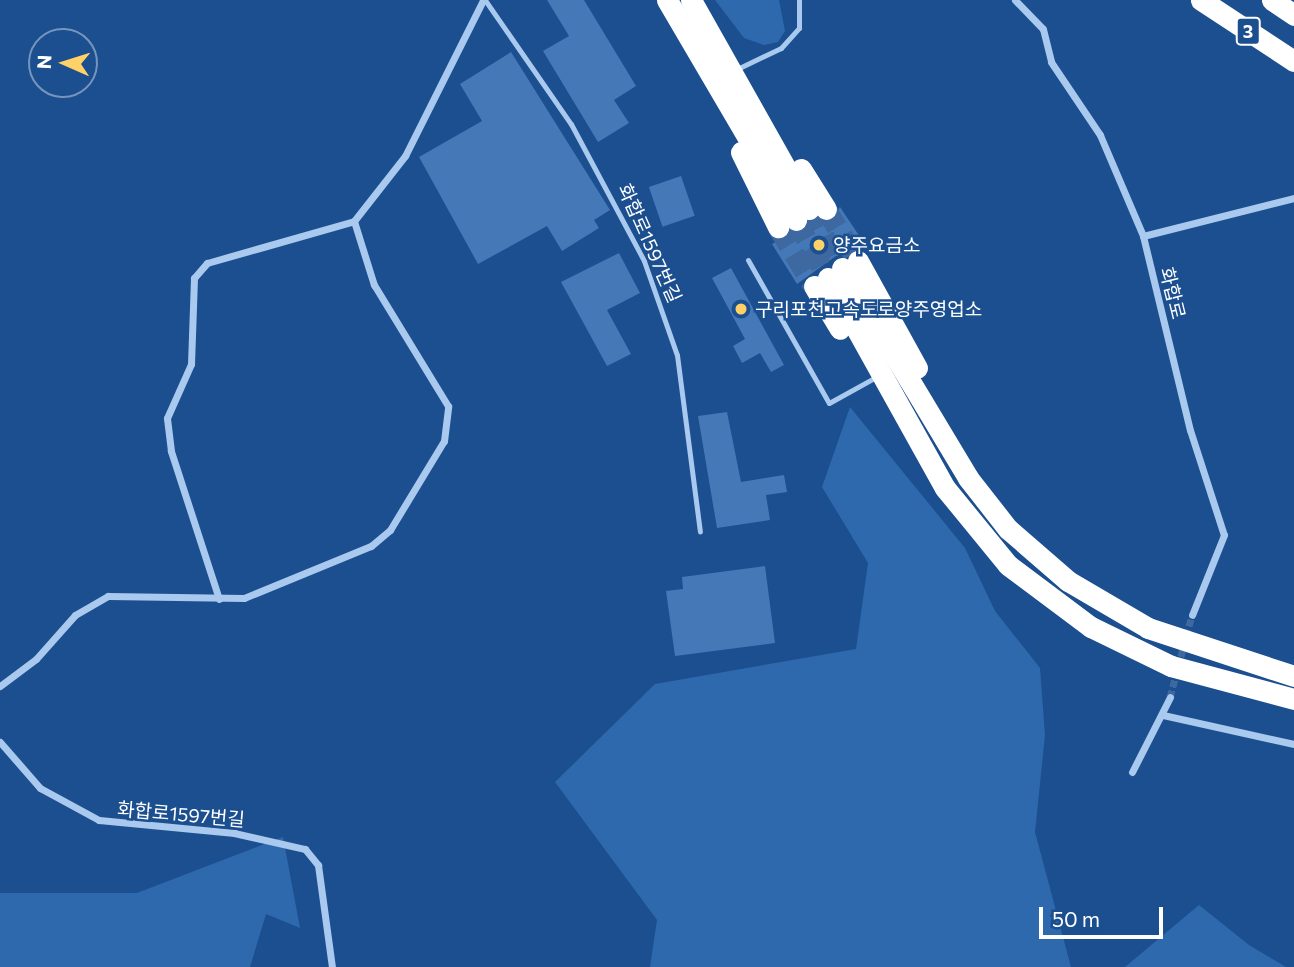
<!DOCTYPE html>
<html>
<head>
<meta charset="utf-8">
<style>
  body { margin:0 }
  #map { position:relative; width:1294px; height:967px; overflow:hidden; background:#1b4f8f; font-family:Commissioner,"Noto Sans KR",sans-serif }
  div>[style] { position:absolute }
  .green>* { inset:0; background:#2e69ad }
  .building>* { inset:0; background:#4478b7; transform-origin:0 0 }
  .street-tunnel>* { height:7px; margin-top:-3.5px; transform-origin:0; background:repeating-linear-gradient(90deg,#3d69a0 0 7px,transparent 0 10.5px) }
  .highway-tunnel>* { height:21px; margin-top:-10.5px; transform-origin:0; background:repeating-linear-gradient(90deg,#3d69a0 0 21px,transparent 0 31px) }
  .lane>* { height:5px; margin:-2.5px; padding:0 2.5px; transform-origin:2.5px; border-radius:2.5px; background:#a9c9ee }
  .street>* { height:7px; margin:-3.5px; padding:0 3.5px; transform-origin:3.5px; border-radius:3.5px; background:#a9c9ee }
  .highway>* { height:21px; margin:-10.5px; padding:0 10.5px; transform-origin:10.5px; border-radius:10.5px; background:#fff }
  .dots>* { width:19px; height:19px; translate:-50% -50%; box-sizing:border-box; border:4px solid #1b4f8f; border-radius:50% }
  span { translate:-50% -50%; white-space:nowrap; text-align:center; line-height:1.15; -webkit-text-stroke:5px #1b4f8f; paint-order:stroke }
  .shield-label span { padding:2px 5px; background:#1b4f8f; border:2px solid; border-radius:5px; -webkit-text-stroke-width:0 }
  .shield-label { font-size:18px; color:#fff; font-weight:700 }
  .street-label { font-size:19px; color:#fff }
  .poi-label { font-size:19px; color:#fff }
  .left { translate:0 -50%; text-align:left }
  .north { position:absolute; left:28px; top:28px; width:70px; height:70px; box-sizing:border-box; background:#1b4f8f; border:2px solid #7695bc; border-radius:50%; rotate:273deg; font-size:19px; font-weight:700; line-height:28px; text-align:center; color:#fff }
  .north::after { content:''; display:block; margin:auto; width:24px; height:32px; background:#ffd166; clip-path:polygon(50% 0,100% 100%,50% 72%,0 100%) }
  .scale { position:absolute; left:1039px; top:907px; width:124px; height:32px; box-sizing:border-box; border:4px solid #fff; border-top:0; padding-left:9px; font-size:21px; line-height:24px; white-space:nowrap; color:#fff; -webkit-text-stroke:5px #1b4f8f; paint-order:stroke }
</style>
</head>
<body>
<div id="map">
  <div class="green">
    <div style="clip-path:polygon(715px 0,779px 0,785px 31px,778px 42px,764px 45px,744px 38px)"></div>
    <div style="clip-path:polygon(850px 407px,965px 548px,995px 611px,1040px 668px,1045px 735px,1035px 832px,1071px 967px,650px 967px,657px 920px,555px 782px,655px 684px,856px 649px,868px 563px,822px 487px)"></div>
    <div style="clip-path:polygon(283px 837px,300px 928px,266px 914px,250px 967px,0 967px,0 893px,137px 893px)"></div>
    <div style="clip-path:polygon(1199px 905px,1249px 945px,1286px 967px,1125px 967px)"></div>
  </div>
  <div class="building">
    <div style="clip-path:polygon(547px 0,584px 0,636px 86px,614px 100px,629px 123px,598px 142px,543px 51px,569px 36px)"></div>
    <div style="clip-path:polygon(511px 52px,610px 210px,594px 220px,599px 228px,562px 251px,547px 226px,478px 264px,419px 157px,482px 121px,460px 84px)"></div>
    <div style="left:681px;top:176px;width:42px;height:34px;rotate:71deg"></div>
    <div style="clip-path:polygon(840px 207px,866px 246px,836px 256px,797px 284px,772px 244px,818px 219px,832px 220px)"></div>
    <div style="clip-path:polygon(619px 253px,640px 293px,607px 310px,631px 354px,607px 366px,561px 282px)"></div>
    <div style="clip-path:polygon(731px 268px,784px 365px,771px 372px,760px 353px,742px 363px,733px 346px,745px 339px,712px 278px)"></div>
    <div style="clip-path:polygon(727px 412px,741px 482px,784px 475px,787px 492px,766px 495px,770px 520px,717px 528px,698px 416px)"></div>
    <div style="clip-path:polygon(765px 566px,775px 643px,675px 656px,666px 591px,683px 589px,682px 577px)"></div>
  </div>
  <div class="street-tunnel">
    <div style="left:1170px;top:697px;width:85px;rotate:-75deg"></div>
  </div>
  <div class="highway-tunnel">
    <div style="left:809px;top:209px;width:68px;rotate:60.8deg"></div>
    <div style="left:826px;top:209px;width:61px;rotate:58.4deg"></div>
    <div style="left:796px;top:220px;width:66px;rotate:61.1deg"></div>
    <div style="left:778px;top:227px;width:69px;rotate:58.6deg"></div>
  </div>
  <div class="lane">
    <div style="left:485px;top:0;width:151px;rotate:55.3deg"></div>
    <div style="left:571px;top:124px;width:155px;rotate:61.9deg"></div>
    <div style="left:644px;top:261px;width:100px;rotate:70.7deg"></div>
    <div style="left:677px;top:355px;width:178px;rotate:82.6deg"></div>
    <div style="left:735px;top:70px;width:51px;rotate:-25.6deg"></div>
    <div style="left:781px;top:48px;width:27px;rotate:-48deg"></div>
    <div style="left:799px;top:28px;width:28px;rotate:-90deg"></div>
    <div style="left:748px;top:260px;width:164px;rotate:60.5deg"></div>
    <div style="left:829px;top:403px;width:56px;rotate:-28.9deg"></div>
  </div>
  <div class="street">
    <div style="left:1015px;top:0;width:40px;rotate:46deg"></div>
    <div style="left:1043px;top:29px;width:34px;rotate:76deg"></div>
    <div style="left:1051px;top:62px;width:88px;rotate:56.1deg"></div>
    <div style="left:1100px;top:135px;width:110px;rotate:66.9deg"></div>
    <div style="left:1143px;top:236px;width:200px;rotate:76.4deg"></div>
    <div style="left:1190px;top:430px;width:110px;rotate:72.1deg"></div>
    <div style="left:1224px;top:535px;width:86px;rotate:111.8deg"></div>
    <div style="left:1143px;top:236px;width:156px;rotate:-14.1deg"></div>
    <div style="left:219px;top:599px;width:156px;rotate:-108deg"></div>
    <div style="left:171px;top:451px;width:33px;rotate:-97deg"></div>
    <div style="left:167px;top:418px;width:59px;rotate:-66deg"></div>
    <div style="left:191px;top:364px;width:86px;rotate:-88deg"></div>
    <div style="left:194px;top:278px;width:20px;rotate:-49deg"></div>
    <div style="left:207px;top:263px;width:153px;rotate:-15.9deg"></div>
    <div style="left:354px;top:221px;width:83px;rotate:-51.9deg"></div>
    <div style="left:405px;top:156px;width:174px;rotate:-63.4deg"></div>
    <div style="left:0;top:686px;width:45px;rotate:-36.9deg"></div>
    <div style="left:36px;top:659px;width:59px;rotate:-48.4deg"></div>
    <div style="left:75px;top:615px;width:38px;rotate:-30deg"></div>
    <div style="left:108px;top:596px;width:136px;rotate:0.8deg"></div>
    <div style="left:244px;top:598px;width:137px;rotate:-22.3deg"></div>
    <div style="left:371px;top:546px;width:25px;rotate:-40deg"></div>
    <div style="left:390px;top:530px;width:104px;rotate:-58.8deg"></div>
    <div style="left:444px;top:441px;width:35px;rotate:-83deg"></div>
    <div style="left:448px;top:406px;width:142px;rotate:-121.4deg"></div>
    <div style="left:374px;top:285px;width:67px;rotate:-107.4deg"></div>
    <div style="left:1163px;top:715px;width:134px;rotate:12.5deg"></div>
    <div style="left:0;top:742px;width:61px;rotate:49deg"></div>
    <div style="left:40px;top:788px;width:67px;rotate:28.5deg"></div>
    <div style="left:99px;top:820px;width:136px;rotate:5.5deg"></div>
    <div style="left:234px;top:833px;width:73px;rotate:12.7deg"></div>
    <div style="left:305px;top:849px;width:21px;rotate:51deg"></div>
    <div style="left:318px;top:865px;width:103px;rotate:82.2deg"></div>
    <div style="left:1132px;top:772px;width:84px;rotate:-63.1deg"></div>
  </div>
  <div class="highway">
    <div style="left:667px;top:0;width:255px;rotate:59.6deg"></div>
    <div style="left:691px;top:0;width:240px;rotate:60.6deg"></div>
    <div style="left:1201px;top:0;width:111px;rotate:33.3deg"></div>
    <div style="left:1272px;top:0;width:27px;rotate:34deg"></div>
    <div style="left:741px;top:152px;width:84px;rotate:63.7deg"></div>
    <div style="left:801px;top:169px;width:47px;rotate:58deg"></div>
    <div style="left:858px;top:261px;width:122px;rotate:61.1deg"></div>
    <div style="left:842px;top:268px;width:245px;rotate:59deg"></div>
    <div style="left:968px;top:478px;width:65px;rotate:51.9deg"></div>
    <div style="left:1008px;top:529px;width:79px;rotate:40.9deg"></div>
    <div style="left:1068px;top:581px;width:93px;rotate:30.4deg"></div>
    <div style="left:1148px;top:628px;width:154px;rotate:18.2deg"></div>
    <div style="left:828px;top:278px;width:240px;rotate:60.9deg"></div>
    <div style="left:945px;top:488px;width:99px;rotate:50.7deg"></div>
    <div style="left:1008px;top:565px;width:104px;rotate:36.8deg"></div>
    <div style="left:1091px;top:627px;width:89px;rotate:26deg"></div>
    <div style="left:1171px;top:666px;width:127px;rotate:15deg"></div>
    <div style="left:814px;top:286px;width:50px;rotate:58.8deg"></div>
  </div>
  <div class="dots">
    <div style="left:819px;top:245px;background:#ffd166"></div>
    <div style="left:741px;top:309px;background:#ffd166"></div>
  </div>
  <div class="shield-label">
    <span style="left:1248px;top:31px">3</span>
  </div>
  <div class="street-label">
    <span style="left:650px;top:243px;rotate:66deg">화합로1597번길</span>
    <span style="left:1173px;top:293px;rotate:76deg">화합로</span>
    <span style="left:181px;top:814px;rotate:5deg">화합로1597번길</span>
  </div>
  <div class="poi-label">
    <span class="left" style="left:833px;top:245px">양주요금소</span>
    <span class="left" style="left:755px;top:309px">구리포천고속도로양주영업소</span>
  </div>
  <div class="north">N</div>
  <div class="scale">50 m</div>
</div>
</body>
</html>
